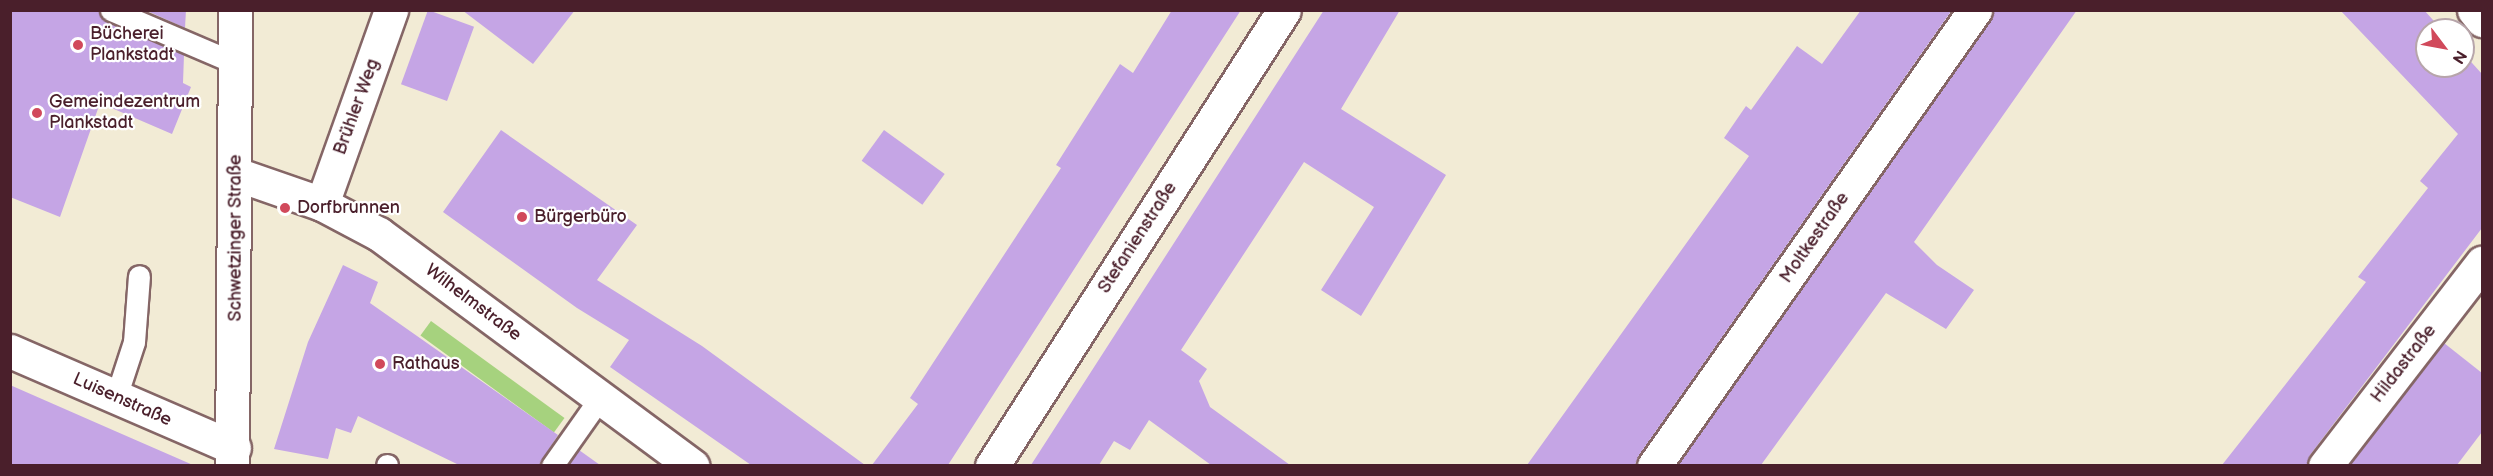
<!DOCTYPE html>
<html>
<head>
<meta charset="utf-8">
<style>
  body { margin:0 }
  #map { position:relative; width:2493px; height:476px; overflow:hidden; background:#f2ebd5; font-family:"Balsamiq Sans",sans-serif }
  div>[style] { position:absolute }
  .green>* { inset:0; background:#a6d27e; transform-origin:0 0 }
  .building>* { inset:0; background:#c5a5e5; transform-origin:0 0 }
  .roads { filter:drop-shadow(2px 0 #856666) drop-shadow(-2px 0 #856666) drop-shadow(0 2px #856666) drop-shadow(0 -2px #856666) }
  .service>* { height:21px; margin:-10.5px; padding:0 10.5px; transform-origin:10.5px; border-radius:10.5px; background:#fff }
  .minor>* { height:33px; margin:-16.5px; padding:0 16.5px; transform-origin:16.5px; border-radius:16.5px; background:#fff }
  .tertiary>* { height:33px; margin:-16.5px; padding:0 16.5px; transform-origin:16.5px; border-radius:16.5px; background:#fff }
  .dots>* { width:16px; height:16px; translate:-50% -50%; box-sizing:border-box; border:3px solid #fff; border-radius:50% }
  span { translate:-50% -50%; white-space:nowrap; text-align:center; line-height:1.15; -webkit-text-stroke:4.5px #fff; paint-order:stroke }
  .poi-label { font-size:18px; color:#4a1f2b }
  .left { translate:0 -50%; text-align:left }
  .street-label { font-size:18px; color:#4a1f2b }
  .frame { position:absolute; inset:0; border:12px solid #4a1f2b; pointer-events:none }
  .north { position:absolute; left:2415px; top:18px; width:60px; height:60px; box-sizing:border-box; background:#fff; border:2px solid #b7a5aa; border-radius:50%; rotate:122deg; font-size:16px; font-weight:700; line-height:24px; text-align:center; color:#4a1f2b }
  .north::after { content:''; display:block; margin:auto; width:21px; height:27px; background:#d1495b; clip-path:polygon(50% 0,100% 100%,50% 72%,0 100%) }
</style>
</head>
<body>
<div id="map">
  <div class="green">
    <div style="left:431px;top:321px;width:165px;height:18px;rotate:36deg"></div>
  </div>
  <div class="building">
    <div style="clip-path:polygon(10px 10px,98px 10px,106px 22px,184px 55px,183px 83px,191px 87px,172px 134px,100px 103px,60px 217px,10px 197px)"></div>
    <div style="clip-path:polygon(145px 10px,186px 10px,185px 28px)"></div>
    <div style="left:428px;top:10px;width:49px;height:79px;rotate:20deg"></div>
    <div style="clip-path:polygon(462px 10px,575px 10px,533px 64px)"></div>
    <div style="clip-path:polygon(1172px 10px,1241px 10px,948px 465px,872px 465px,918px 404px,910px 398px,1061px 168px,1056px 165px,1120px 64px,1133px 73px)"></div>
    <div style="clip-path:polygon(1324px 10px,1400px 10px,1341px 109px,1446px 175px,1361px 316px,1321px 290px,1374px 207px,1304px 162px,1181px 350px,1207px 369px,1199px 381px,1210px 407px,1290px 465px,1211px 465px,1149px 420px,1130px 450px,1114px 441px,1099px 465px,1031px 465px)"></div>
    <div style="clip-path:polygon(1861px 10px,1952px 10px,1639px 455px,1635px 465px,1527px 465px,1749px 156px,1724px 138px,1746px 106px,1751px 110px,1797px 46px,1822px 64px)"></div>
    <div style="clip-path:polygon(1994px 10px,2077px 10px,1914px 242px,1937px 265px,1974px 290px,1946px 329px,1886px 293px,1761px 465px,1677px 465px,1990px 21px)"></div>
    <div style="clip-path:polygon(2340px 10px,2424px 10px,2442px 30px,2427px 30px,2427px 66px,2463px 66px,2463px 53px,2482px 74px,2482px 228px,2310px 455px,2307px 465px,2222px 465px,2366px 282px,2358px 277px,2428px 188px,2420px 181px,2458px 134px)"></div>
    <div style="clip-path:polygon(501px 130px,637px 225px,597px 280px,702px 346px,865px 465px,751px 465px,610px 367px,629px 340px,577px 308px,443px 212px)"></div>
    <div style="left:884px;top:130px;width:75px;height:38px;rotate:36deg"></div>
    <div style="clip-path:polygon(343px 265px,378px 282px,370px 303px,558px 435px,539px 465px,459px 465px,358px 416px,351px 433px,336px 428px,328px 459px,274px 449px,308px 342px)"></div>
    <div style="clip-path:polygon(2444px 343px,2482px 373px,2482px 432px,2457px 465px,2349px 465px)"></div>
    <div style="clip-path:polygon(10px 385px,115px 431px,193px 465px,10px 465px)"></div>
    <div style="clip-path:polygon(579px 450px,600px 465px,568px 465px)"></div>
  </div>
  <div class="roads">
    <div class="service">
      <div style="left:111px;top:10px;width:133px;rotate:23.1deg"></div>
      <div style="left:116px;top:397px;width:58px;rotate:-71.9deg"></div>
      <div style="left:134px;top:342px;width:66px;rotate:-85.7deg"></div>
      <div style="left:387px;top:465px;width:1px;rotate:90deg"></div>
      <div style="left:552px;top:466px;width:83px;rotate:-54.8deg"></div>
    </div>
    <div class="minor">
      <div style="left:2474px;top:10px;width:13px;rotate:51deg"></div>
      <div style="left:236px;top:174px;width:91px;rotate:19.2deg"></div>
      <div style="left:322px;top:204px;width:64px;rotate:27.8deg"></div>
      <div style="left:379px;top:234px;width:390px;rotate:36.5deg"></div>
      <div style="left:322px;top:204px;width:206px;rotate:-70.4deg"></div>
      <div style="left:10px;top:351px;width:244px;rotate:23.4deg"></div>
      <div style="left:992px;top:466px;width:541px;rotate:-57.37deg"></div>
      <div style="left:1654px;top:466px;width:558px;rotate:-54.86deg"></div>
      <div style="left:2325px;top:466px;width:257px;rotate:-52.3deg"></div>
    </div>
    <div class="tertiary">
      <div style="left:232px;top:466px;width:456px;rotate:-89.6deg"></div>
    </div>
  </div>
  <div class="dots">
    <div style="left:78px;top:45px;background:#d1495b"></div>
    <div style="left:37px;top:113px;background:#d1495b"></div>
    <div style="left:285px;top:208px;background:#d1495b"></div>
    <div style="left:522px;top:217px;background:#d1495b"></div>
    <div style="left:380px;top:364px;background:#d1495b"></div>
  </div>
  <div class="poi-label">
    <span class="left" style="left:90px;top:45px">Bücherei<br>Plankstadt</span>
    <span class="left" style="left:49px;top:113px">Gemeindezentrum<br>Plankstadt</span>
    <span class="left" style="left:297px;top:208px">Dorfbrunnen</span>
    <span class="left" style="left:534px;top:217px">Bürgerbüro</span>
    <span class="left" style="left:392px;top:364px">Rathaus</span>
  </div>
  <div class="street-label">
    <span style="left:357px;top:107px;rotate:-70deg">Brühler Weg</span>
    <span style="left:236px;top:238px;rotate:-90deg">Schwetzinger Straße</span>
    <span style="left:1138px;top:238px;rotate:-57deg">Stefanienstraße</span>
    <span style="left:1815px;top:238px;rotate:-55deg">Moltkestraße</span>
    <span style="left:473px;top:303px;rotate:37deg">Wilhelmstraße</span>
    <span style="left:2404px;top:364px;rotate:-52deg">Hildastraße</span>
    <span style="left:122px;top:400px;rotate:24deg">Luisenstraße</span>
  </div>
  <div class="frame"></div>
  <div class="north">N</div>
</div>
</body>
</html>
